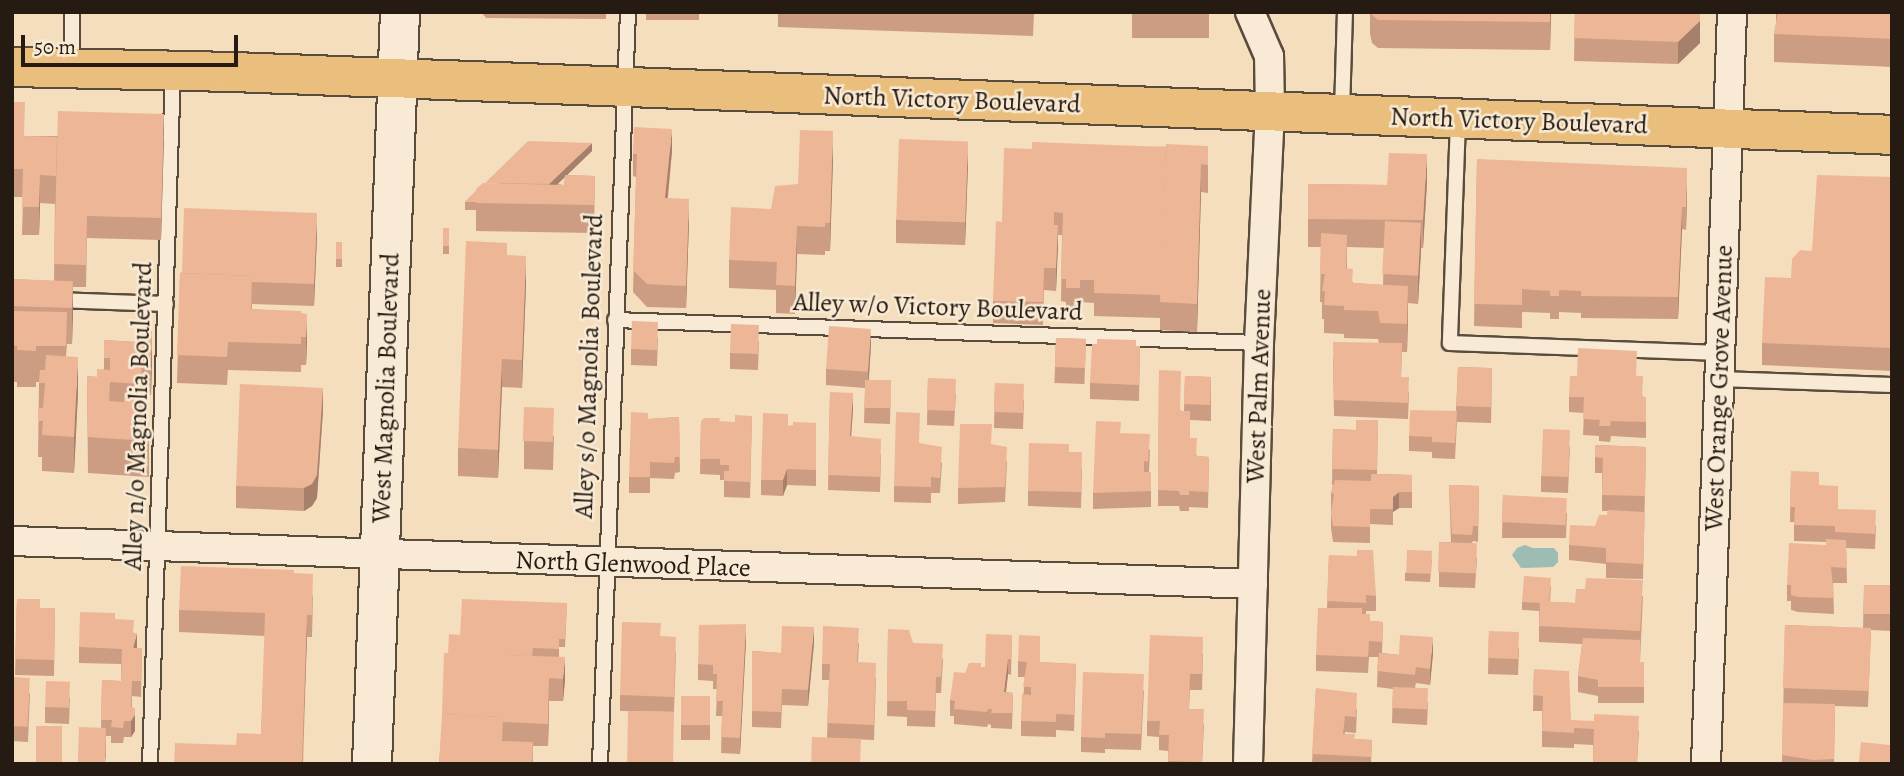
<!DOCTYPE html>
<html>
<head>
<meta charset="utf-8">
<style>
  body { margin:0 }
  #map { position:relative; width:1904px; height:776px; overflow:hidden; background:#f5debd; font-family:Alegreya,serif }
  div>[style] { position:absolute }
  .water>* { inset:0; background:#9cbcb4 }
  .roads { filter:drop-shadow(2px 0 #594c3d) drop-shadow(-2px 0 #594c3d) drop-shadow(0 2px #594c3d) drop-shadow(0 -2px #594c3d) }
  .lane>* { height:14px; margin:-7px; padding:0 7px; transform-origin:7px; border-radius:7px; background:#f8ead4 }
  .street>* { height:28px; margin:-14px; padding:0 14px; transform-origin:14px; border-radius:14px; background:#f8ead4 }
  .secondary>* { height:38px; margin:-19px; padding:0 19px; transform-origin:19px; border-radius:19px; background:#f8ead4 }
  .primary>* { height:38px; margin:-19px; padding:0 19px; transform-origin:19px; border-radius:19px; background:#eabf7e }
  .wall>* { inset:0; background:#cc9d82; transform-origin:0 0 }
  .shaded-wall>* { inset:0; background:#a6806a }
  .building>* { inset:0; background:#edb797; transform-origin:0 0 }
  span { translate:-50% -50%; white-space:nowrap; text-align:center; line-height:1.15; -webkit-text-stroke:5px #f8ead4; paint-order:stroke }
  .street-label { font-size:26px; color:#251b12 }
  .frame { position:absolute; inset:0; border:14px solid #251b12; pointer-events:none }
  .scale { position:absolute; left:21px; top:35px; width:217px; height:32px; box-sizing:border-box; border:4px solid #251b12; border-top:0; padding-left:9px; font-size:21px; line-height:24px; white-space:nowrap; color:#251b12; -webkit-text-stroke:5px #f8ead4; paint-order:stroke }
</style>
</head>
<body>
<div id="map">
  <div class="water">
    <div style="clip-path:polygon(1525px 545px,1533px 548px,1554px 548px,1558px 553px,1558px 562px,1553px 567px,1521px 568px,1512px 555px,1517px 548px)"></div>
  </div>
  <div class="roads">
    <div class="lane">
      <div style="left:72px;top:67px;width:55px;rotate:-90deg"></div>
      <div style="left:1342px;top:112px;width:100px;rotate:-88.3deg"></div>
      <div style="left:1458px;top:121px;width:222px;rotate:92.1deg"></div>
      <div style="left:1450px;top:343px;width:270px;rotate:2.1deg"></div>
      <div style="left:56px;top:300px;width:110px;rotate:2.1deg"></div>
      <div style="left:615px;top:320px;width:644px;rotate:2.05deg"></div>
      <div style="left:1719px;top:379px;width:173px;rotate:2deg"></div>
      <div style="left:150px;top:764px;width:693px;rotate:-88.1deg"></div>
      <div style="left:600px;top:764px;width:753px;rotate:-87.87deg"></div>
    </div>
    <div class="street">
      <div style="left:12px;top:541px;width:1242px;rotate:1.98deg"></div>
      <div style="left:1248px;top:764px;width:421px;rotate:-88.5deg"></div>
      <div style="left:1259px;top:343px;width:232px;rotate:-87.3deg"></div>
      <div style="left:1270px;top:111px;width:55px;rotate:-91deg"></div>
      <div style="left:1269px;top:56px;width:48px;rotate:-113.4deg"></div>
      <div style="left:1706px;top:764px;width:752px;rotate:-88.02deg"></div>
    </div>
    <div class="secondary">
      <div style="left:372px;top:764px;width:753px;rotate:-87.87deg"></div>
    </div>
    <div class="primary">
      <div style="left:12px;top:67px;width:221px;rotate:1.3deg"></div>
      <div style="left:233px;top:72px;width:1660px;rotate:2.17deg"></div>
    </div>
  </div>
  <div class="wall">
    <div style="clip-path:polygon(481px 12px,606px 12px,606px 19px,486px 18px)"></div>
    <div style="left:646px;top:12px;width:53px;height:8px"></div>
    <div style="clip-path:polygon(778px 12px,1034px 12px,1033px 36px,778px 27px)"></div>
    <div style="clip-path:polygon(1034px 12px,1068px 12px,1068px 13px)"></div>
    <div style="left:1132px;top:12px;width:77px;height:26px"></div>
    <div style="clip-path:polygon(1370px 12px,1551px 12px,1550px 50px,1378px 48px,1372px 43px,1370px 34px)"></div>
    <div style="clip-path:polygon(1575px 12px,1700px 43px,1678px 64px,1574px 61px)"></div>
    <div style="clip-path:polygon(1776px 12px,1892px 12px,1892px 67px,1774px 62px,1774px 34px,1776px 24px)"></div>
    <div style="clip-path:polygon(12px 102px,24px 136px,164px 136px,161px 240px,87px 238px,86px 287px,73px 287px,72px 344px,67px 344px,66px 356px,78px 393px,74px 473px,42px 471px,42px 457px,38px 457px,39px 382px,36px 382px,36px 387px,17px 387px,17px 382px,13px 382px,12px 413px,12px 279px,54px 281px,55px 204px,40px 203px,39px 235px,22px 235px,23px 197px,12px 197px)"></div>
    <div style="clip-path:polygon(1208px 146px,1208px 193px,1201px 192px,1197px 332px,1160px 330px,1160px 318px,1094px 316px,1094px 303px,1080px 302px,1080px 310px,1066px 310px,1066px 302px,1061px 301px,1062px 235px,1058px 235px,1056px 291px,1044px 290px,1043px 325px,993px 323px,993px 301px,1002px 222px,1032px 149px)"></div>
    <div style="clip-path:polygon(evenodd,592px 151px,567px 175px,595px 176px,594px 233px,476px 231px,476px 210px,465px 210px,465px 202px,476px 191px,592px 151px,565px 177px,564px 185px,557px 184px,565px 177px)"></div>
    <div style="clip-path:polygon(672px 151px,668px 198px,689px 222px,686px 308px,647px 307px,633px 292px,636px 177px,633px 176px,633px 154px)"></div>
    <div style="clip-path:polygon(833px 159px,830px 251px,825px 251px,825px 255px,797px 254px,795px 314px,776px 313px,776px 290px,729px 288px,729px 260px,771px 209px,798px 184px)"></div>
    <div style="clip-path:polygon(1477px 159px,1687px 191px,1686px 230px,1682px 229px,1678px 319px,1581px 318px,1581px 313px,1559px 312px,1559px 319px,1550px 319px,1550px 313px,1522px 312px,1522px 328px,1474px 326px)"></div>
    <div style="clip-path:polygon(968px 164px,965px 245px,896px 243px,896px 220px)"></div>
    <div style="clip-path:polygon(1892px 177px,1892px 371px,1762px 365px,1762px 343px,1791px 278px,1812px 251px)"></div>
    <div style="clip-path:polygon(evenodd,1427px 182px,1423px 248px,1421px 248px,1418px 304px,1408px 303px,1407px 352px,1402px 352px,1401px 377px,1409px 393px,1408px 419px,1334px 416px,1333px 358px,1379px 343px,1378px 339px,1344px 338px,1344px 334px,1324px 333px,1324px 319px,1322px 319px,1322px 302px,1320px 302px,1321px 247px,1308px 247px,1308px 184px,1387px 185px,1427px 182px,1347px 247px,1384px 248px,1383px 285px,1353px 283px,1347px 269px,1347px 247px)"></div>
    <div style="left:443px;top:228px;width:6px;height:26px"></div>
    <div style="clip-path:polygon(317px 235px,314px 306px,252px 304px,252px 309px,301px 313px,307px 342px,306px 365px,301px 365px,301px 372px,228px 370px,227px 385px,177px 383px,180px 273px)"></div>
    <div style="left:336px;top:242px;width:6px;height:25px"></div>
    <div style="clip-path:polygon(507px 255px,526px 284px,522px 388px,502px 387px,498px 478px,458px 476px,458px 448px)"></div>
    <div style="clip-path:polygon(152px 331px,151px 395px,142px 396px,145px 419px,149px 419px,149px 477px,88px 473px,87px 376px,97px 377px,104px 369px,104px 340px,136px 342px)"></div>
    <div style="clip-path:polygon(658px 337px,657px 366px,631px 365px,631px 349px)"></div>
    <div style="left:1056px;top:338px;width:30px;height:45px;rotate:2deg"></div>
    <div style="clip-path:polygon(759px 341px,758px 370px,730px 369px,730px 353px)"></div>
    <div style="clip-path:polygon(871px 344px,869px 380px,891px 380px,890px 424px,864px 423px,865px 388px,826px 385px,826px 369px)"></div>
    <div style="clip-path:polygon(1136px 346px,1140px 346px,1139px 401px,1090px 399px,1090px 383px)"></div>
    <div style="clip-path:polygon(1458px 367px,1492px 368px,1491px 423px,1457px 422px,1455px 459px,1432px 458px,1432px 452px,1409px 451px,1409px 436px,1456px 411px)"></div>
    <div style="clip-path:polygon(1159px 370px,1181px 411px,1184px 411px,1185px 376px,1211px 377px,1211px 421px,1190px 420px,1190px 438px,1197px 456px,1209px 457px,1208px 508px,1189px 507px,1189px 511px,1180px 511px,1179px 506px,1158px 506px)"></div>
    <div style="clip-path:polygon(1636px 376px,1643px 397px,1646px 397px,1646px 438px,1611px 436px,1610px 442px,1599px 441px,1599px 436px,1583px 435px,1584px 413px,1569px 412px,1569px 397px)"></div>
    <div style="clip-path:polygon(928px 378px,956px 394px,954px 426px,927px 425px)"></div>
    <div style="clip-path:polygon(995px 383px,1024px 400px,1023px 429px,994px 428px)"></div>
    <div style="clip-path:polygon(830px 392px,853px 409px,851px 436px,881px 455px,880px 492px,828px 490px)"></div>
    <div style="clip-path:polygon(323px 410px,317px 498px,312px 506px,304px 511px,236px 508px,236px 486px)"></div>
    <div style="clip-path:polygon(752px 416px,750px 498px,724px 497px,724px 480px,720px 480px,720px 475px,700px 474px,701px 421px,735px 422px)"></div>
    <div style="clip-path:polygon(679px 417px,680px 472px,675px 473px,674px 479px,650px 478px,650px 493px,629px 493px,629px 477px,648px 419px)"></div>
    <div style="clip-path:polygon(1378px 420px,1377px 474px,1412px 475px,1412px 508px,1399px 508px,1393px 512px,1393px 525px,1370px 524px,1370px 543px,1333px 542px,1331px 528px,1331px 493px,1333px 485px,1332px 485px,1333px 429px,1356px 430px)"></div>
    <div style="clip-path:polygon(816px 423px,816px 486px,787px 485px,783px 496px,761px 495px,761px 480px,788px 426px)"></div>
    <div style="clip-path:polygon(1121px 433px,1150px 450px,1149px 472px,1151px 472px,1151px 507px,1093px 509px,1093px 493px)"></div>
    <div style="clip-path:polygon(554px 436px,553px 470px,524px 469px,524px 441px)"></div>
    <div style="clip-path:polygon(919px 443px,942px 463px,940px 493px,931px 493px,931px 503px,894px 502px,894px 486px)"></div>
    <div style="clip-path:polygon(991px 444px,1007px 462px,1005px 502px,958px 504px,958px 488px)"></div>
    <div style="clip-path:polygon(1595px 445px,1646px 447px,1643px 579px,1606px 578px,1606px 564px,1569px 560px,1569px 545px,1595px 526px,1607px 515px,1608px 511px,1602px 511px,1602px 473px,1595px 473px)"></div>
    <div style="clip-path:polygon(1570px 446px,1568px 493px,1541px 492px,1541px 476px)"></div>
    <div style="clip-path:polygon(1082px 468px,1081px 508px,1028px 506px,1028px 491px)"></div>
    <div style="clip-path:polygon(1791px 471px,1819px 485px,1838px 509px,1876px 526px,1875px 549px,1846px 548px,1847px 583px,1833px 583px,1834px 614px,1798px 612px,1791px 610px,1791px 601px,1787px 601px,1787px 585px,1826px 545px,1826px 542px,1794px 541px,1794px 522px,1790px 522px)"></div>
    <div style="clip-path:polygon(1449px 485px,1479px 486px,1478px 542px,1473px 541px,1472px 543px,1477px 559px,1475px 588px,1439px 587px,1439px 542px,1451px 542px)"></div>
    <div style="clip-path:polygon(1503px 495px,1567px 513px,1566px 538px,1502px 538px)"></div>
    <div style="clip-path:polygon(1329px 555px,1376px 596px,1376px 611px,1366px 611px,1366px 614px,1370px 621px,1383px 622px,1382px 653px,1399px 655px,1433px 653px,1430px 685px,1416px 683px,1415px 687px,1428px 703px,1427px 725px,1392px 723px,1393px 689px,1377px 687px,1378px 657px,1369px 657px,1368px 673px,1316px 671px,1316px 655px,1327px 608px)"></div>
    <div style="clip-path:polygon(1432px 559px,1430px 582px,1405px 581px,1405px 573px)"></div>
    <div style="clip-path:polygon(294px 573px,313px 596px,312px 637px,307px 637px,303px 764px,174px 764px,236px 745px,261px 734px,265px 636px,179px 632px,179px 610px)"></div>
    <div style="clip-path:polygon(1864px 585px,1892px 585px,1892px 631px,1871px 630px,1868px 707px,1835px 706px,1834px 764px,1782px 764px,1785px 625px,1863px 628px)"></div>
    <div style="clip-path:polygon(1551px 586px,1550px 602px,1575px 603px,1643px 596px,1640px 662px,1644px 662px,1644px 703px,1598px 703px,1598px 696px,1578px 692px,1578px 676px,1582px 644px,1539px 642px,1539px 611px,1522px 610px,1522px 602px)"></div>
    <div style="clip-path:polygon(17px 599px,40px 608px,55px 608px,54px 676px,15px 675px)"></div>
    <div style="clip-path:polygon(567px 603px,565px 647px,559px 647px,559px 657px,565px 680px,563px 701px,549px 701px,548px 746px,533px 746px,533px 764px,439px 764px,448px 654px,460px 635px)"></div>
    <div style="clip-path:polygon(115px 619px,134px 633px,137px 648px,142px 648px,141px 697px,132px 696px,132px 707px,135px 724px,135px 731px,131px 737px,124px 737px,123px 743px,111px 743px,111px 736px,106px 736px,106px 764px,101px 728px,102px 680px,121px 681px,121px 664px,79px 663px,79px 647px)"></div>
    <div style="clip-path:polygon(888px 629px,943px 659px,941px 693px,936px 693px,935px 727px,907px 726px,907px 717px,887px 716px)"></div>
    <div style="clip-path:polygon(1489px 631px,1519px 648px,1518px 675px,1488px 674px)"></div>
    <div style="clip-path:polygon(1012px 635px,1011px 675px,1008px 674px,1006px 692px,1013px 693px,1012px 729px,991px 728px,991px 725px,988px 724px,987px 727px,954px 724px,954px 716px,950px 716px,950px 700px,965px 673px,981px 667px,985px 667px)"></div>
    <div style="clip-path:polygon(661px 636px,676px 653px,674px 712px,620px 711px,620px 695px)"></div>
    <div style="clip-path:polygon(746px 640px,740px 754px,721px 753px,722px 716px,716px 716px,717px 689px,713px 689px,713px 681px,698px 680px,698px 664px)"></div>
    <div style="clip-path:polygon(814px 643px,808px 706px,782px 705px,781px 728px,752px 727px,752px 651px,781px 653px)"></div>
    <div style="clip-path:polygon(859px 643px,858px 662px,876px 678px,874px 740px,827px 738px,829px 680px,822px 680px,822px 664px)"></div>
    <div style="clip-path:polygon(1203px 653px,1202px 690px,1190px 690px,1189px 709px,1204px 725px,1202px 764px,1168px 764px,1168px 751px,1159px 750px,1159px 737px,1147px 736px,1147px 721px)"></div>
    <div style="clip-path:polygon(1018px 661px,1076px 664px,1074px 731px,1056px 730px,1056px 737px,1021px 736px,1021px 721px,1025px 677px,1018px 677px)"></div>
    <div style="clip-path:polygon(1534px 669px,1571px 720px,1639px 731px,1637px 764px,1593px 764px,1593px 745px,1574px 744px,1574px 748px,1542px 747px,1542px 711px,1533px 711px)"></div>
    <div style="clip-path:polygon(12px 677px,30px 694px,28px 742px,12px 741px)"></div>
    <div style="clip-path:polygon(1316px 688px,1357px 709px,1356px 733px,1345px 732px,1345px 734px,1355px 739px,1372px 740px,1371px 764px,1312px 764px)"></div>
    <div style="clip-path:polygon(1144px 690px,1141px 750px,1105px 749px,1105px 753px,1081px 752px,1081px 737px)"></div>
    <div style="left:681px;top:696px;width:29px;height:44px"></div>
    <div style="clip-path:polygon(70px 697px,69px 724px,45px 723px,45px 707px)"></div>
  </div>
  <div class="shaded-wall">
    <div style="clip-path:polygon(1550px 12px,1551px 12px,1550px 50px)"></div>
    <div style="clip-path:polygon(1700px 12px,1700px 43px,1678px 64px,1678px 42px)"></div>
    <div style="clip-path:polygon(164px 114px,164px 136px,161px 240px,161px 218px)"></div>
    <div style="clip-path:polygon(672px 129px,672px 151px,665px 220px,665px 198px)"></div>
    <div style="clip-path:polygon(833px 131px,833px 159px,830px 251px,830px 223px)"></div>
    <div style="clip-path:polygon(968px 141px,968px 164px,965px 245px,965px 223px)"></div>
    <div style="clip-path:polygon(592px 143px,592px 151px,537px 204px,529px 204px)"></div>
    <div style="clip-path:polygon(1427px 154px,1427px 182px,1423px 248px,1423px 220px)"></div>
    <div style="clip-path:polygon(1201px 164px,1201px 192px,1197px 332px,1197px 304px)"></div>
    <div style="clip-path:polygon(1687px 168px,1687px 191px,1686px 230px,1686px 207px)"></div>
    <div style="clip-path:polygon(40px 175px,40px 203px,39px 235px,39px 207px)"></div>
    <div style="clip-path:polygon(689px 199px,689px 222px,686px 308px,686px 286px)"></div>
    <div style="clip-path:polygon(1682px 207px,1682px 229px,1678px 319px,1678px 297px)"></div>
    <div style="clip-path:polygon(317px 213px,317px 235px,314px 306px,314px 284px)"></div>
    <div style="clip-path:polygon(1421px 223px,1421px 251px,1418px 304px,1418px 276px)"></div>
    <div style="clip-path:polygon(1058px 225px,1058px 248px,1056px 291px,1056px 268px)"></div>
    <div style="clip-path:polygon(797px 226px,797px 254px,795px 314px,795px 286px)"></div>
    <div style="clip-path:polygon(526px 256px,526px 284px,522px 388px,522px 360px)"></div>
    <div style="clip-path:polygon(73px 281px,73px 317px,72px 344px,72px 308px)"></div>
    <div style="clip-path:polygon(1408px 286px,1408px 314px,1407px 352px,1407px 324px)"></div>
    <div style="clip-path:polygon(307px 314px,307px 342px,306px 365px,306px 337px)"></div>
    <div style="clip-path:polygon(871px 329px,871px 344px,868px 388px,868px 372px)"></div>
    <div style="clip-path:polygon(152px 331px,152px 367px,151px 395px,151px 359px)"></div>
    <div style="clip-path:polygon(78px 357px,78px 393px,74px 473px,74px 437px)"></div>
    <div style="clip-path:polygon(502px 359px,502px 387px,498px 478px,498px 450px)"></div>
    <div style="clip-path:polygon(323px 388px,323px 410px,317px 498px,312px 506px,304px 511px,304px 488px)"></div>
    <div style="clip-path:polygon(853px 393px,853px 409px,850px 452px,850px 436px)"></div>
    <div style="clip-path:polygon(787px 469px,787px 485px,783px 496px,783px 480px)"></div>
    <div style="clip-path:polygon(1399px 492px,1399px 508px,1393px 512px,1393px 525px,1393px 497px)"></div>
    <div style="clip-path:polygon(307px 615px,307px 637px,302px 764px)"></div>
    <div style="clip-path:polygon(746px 624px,746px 640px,740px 754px,740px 738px)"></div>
    <div style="clip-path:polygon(814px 627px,814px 643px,808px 706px,808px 690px)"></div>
    <div style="clip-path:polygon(137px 633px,137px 648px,133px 664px,134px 645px)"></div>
    <div style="clip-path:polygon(1433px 637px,1433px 653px,1430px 685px,1430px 669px)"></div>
    <div style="clip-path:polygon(565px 657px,565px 680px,563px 701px,563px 679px)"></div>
    <div style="clip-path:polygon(1008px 659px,1008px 674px,1004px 708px,1004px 692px)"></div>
    <div style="clip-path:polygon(549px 678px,549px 701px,548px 746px,548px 724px)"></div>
    <div style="clip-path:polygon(135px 708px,135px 731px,131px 737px,131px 721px)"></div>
  </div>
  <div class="building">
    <div style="clip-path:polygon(999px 12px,1033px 12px,1033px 13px)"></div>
    <div style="clip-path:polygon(1371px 12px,1550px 12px,1550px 22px,1378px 20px,1372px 15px)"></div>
    <div style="clip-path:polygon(1575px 12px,1700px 12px,1700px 21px,1678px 42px,1574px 38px)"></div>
    <div style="clip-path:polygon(1778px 12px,1892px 12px,1892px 39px,1774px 34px)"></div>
    <div style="clip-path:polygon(12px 102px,25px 102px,24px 136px,57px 137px,56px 176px,40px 175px,39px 207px,22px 207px,23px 169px,12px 169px)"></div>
    <div style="clip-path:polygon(58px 111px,164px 114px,161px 218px,87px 216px,86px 265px,54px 264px)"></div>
    <div style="clip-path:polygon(634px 127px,672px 129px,665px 198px,689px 199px,686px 286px,647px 284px,633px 270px,637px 154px,633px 154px)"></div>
    <div style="clip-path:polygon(800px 130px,833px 131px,830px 223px,825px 223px,825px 227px,797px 226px,795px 286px,776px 285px,777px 262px,729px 260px,731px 207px,771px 209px,775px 186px,798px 184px)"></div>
    <div style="left:899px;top:139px;width:69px;height:81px;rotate:2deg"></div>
    <div style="clip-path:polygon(528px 141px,592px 143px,549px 184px,485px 183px)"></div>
    <div style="clip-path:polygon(1032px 142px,1166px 147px,1161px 295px,1094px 293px,1094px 280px,1080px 280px,1080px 288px,1066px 288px,1066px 279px,1061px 279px,1063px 213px,1054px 212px,1054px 225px,1058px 225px,1056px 268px,1044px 268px,1043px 302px,993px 301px,996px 221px,1002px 222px,1004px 148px,1032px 149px)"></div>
    <div style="clip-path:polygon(1166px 144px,1208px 146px,1208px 165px,1201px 164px,1197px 304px,1160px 302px)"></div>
    <div style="clip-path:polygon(1389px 153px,1427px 154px,1423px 220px,1308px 219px,1308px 184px,1387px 185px)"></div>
    <div style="clip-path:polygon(1477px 159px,1687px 168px,1686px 207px,1682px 207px,1678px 297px,1581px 296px,1581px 291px,1559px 290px,1559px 296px,1550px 296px,1550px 291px,1522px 289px,1522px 305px,1474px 304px)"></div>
    <div style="clip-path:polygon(565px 175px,595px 176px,594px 205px,476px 203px,476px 189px,483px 183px,564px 185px)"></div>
    <div style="clip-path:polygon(1817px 175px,1892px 177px,1892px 348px,1762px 343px,1765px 277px,1791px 278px,1792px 259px,1800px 250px,1812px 251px)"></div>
    <div style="clip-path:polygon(476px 191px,476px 202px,465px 202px)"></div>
    <div style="clip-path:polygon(184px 208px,317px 213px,314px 284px,252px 282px,252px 276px,182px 273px)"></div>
    <div style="left:1385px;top:221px;width:36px;height:53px;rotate:3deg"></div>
    <div style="left:443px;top:228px;width:6px;height:18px"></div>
    <div style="clip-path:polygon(1321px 233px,1347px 235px,1346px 268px,1353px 269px,1352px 283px,1408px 286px,1407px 324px,1380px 323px,1378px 311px,1344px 310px,1344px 306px,1324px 305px,1325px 291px,1322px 291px,1325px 274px,1320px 274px)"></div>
    <div style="clip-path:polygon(466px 241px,507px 243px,507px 255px,526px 256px,522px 360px,502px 359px,498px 450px,458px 448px)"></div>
    <div style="left:336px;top:242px;width:6px;height:17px"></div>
    <div style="clip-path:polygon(180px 273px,252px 276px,251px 309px,301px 311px,301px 313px,307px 314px,306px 337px,301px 337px,301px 344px,228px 342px,227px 357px,177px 355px)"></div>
    <div style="left:12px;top:279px;width:61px;height:27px;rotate:2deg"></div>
    <div style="clip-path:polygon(12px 311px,67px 312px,66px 346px,36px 346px,36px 351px,17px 350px,17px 346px,12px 345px)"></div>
    <div style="left:632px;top:321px;width:26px;height:28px;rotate:2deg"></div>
    <div style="left:731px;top:324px;width:28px;height:29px;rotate:2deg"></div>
    <div style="left:829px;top:326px;width:42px;height:43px;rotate:4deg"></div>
    <div style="clip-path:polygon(136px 330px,152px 331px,151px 359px,142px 359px,141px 384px,110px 382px,109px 401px,124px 402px,124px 395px,145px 396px,144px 419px,149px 419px,149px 441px,88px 437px,87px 376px,97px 377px,97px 369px,110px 370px,110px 358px,104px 358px,104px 340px,136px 342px)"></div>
    <div style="left:1056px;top:338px;width:30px;height:29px;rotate:2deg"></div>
    <div style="clip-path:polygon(1097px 339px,1136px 340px,1136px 346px,1140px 346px,1139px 385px,1090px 383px,1092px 344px,1097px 344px)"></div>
    <div style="clip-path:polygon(1333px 342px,1402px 343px,1401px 377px,1409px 377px,1408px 403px,1334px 400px)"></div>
    <div style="clip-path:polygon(1578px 348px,1637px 351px,1636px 376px,1643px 376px,1642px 397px,1646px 397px,1646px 422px,1611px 421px,1610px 426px,1599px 426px,1600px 420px,1583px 419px,1584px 397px,1569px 397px,1570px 376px,1577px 376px)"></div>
    <div style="clip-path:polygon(46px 355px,78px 357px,74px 437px,42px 435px,43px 421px,38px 421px,38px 408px,43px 408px,45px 383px,39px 383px,40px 370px,45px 370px)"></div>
    <div style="left:1458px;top:367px;width:34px;height:39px;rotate:2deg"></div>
    <div style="clip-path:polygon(1159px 370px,1181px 371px,1180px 411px,1190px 411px,1190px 438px,1197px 438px,1196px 456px,1209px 457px,1208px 492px,1189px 491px,1189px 495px,1180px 495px,1179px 491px,1158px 490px)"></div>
    <div style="left:1185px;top:376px;width:26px;height:28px;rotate:2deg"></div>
    <div style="left:928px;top:378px;width:28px;height:32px;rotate:2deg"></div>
    <div style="left:865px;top:380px;width:26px;height:28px"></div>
    <div style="left:995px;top:383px;width:29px;height:29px;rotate:2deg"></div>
    <div style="clip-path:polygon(240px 384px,323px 388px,317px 475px,312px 484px,304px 488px,236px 486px)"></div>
    <div style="clip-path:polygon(830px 392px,853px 393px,850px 436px,881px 439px,880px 477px,828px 475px)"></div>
    <div style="left:524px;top:407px;width:30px;height:34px;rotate:2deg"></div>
    <div style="clip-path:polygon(1410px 410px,1457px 411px,1455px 443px,1432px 442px,1432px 437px,1409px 436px)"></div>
    <div style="clip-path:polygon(631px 412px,648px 413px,648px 419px,679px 417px,680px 457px,675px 457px,674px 463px,650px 462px,650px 477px,629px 477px)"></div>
    <div style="clip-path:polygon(896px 412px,920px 413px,919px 443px,942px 447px,940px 478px,931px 477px,931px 487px,894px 486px)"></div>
    <div style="clip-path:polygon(763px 413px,788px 414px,788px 426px,793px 426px,793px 422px,816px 423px,816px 470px,787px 469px,783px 480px,761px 480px)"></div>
    <div style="clip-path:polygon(735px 415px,752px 416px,750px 482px,724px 481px,724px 471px,729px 471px,729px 465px,720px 465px,720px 459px,700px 459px,701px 421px,704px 418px,720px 418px,719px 422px,735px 422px)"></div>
    <div style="clip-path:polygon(1356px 420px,1378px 420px,1377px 470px,1332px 469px,1333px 429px,1356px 430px)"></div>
    <div style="clip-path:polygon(1096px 421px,1121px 422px,1120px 433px,1150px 434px,1148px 462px,1144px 461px,1144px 472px,1151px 472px,1151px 491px,1093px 493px)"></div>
    <div style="clip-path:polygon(960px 424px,992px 424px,991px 444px,1007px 447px,1005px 487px,958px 488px)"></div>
    <div style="left:1543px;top:429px;width:27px;height:47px;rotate:2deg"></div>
    <div style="clip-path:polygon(1029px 443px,1069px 444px,1069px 452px,1082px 452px,1081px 492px,1028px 491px)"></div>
    <div style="clip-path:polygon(1595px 445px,1646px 447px,1645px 496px,1602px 495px,1603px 458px,1595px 457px)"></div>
    <div style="clip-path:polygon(1791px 471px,1819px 472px,1819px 485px,1838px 486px,1838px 509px,1876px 510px,1875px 534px,1835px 532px,1835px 526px,1794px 525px,1795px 507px,1790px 507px)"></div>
    <div style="clip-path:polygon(1371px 474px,1412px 475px,1412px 492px,1399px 492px,1393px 497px,1393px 509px,1370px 509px,1370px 527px,1333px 526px,1331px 513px,1334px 494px,1331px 493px,1335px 480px,1371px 481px)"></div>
    <div style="clip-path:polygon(1449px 485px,1479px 486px,1478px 526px,1473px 526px,1472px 535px,1452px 534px)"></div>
    <div style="left:1503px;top:495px;width:64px;height:27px;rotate:3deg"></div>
    <div style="clip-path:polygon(1608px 510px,1645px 512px,1643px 564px,1606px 562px,1606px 548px,1569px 545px,1570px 525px,1595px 526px,1599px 515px,1607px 515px)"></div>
    <div style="clip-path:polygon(1826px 539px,1846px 540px,1847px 568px,1831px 567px,1834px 598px,1798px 597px,1791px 595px,1791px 585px,1787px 585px,1789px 543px,1826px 545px)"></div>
    <div style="left:1439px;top:542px;width:38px;height:30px;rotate:2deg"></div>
    <div style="clip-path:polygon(1357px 550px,1373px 550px,1376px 596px,1366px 595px,1366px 603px,1327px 601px,1329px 555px,1357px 556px)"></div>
    <div style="left:1407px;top:550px;width:25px;height:23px;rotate:2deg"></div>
    <div style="clip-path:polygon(181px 566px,294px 570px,294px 573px,313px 574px,312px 615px,307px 615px,302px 764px,174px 764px,175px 743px,236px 745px,237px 733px,261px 734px,265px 613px,179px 610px)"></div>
    <div style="clip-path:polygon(1524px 576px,1551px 578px,1549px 602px,1540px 601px,1540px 603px,1522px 602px)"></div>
    <div style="clip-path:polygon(1586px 578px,1643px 580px,1640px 631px,1539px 626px,1540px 601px,1575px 603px,1576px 589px,1585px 589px)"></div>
    <div style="left:1864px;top:585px;width:28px;height:29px"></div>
    <div style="clip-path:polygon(17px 599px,40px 599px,40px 608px,55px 608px,54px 660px,15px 659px)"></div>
    <div style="clip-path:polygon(462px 599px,567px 603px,565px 639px,559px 639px,559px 649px,533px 648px,532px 656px,448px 654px,449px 634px,460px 635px)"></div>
    <div style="clip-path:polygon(1318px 608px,1362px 608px,1362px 614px,1370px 614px,1370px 621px,1383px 622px,1382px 642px,1369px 641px,1368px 657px,1316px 655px)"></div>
    <div style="clip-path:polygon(80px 612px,115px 613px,115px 619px,134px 620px,133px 633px,137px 633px,133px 648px,142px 648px,141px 681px,132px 681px,131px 707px,135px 708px,135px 715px,131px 721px,124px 721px,123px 728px,111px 727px,112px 720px,101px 720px,102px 680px,121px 681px,122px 649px,79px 647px)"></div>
    <div style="clip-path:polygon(622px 622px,661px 623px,660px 636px,676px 637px,674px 697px,620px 695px)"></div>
    <div style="clip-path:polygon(746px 624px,740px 738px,721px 737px,723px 701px,716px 701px,717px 674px,713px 674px,713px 665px,698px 664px,699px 625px)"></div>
    <div style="left:1785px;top:625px;width:86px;height:63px;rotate:2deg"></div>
    <div style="clip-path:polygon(782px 626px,814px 627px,808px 690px,782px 689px,781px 712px,752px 711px,752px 651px,781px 653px)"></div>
    <div style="clip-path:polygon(823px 626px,859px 628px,857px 662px,876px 663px,874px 725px,827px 723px,830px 664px,822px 664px)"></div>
    <div style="clip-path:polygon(888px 629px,909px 630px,913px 643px,943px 644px,941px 677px,936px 677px,935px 711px,907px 710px,907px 701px,887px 701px)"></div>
    <div style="left:1489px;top:631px;width:30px;height:27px;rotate:2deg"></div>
    <div style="clip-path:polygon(986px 634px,1012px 635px,1011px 659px,1008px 659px,1004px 692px,1013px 693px,1012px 713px,991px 713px,992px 709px,988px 709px,987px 712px,954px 709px,955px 701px,950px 700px,954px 672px,965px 673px,969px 663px,981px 663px,981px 667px,985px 667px)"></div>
    <div style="clip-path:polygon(1019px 635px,1040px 636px,1040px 662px,1076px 664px,1074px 715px,1056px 714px,1056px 722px,1021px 721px,1022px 694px,1031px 695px,1031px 687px,1023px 687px,1027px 662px,1018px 661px)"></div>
    <div style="clip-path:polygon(1150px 635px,1203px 637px,1202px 674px,1190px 674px,1189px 709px,1204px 709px,1202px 762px,1168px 761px,1169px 735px,1159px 735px,1160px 721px,1147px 721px)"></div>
    <div style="clip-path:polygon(1400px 635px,1433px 637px,1430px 669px,1416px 667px,1415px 675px,1377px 671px,1379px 653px,1399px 655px)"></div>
    <div style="clip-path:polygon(1583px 638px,1640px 640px,1640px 662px,1644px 662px,1644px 687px,1598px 687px,1598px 680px,1578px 676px)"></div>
    <div style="clip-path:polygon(444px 653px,565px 657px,563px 679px,549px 678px,548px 724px,503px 722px,503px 717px,442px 714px)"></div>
    <div style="clip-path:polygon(1534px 669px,1569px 671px,1571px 720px,1594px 721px,1594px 714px,1639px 716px,1637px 763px,1593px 762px,1594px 729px,1574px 728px,1574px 733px,1542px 731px,1543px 696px,1533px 695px)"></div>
    <div style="clip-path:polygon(1083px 672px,1144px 674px,1141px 734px,1105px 733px,1105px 738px,1081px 737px)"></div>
    <div style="left:12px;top:677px;width:18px;height:49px;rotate:3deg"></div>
    <div style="left:46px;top:681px;width:24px;height:26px;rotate:2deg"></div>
    <div style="left:1393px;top:687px;width:35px;height:21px;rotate:2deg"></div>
    <div style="clip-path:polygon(1316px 688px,1357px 693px,1356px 717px,1345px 716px,1343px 734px,1355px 734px,1354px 739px,1372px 740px,1371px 757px,1312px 754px)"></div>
    <div style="left:681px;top:696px;width:29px;height:29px"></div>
    <div style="clip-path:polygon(1783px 703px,1835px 704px,1834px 759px,1813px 760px,1782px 755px)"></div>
    <div style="left:628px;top:711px;width:46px;height:52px;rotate:1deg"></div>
    <div style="clip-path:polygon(442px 714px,503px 717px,502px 741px,533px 742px,532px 764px,439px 764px)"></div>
    <div style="left:36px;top:726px;width:26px;height:38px"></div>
    <div style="left:79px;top:727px;width:27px;height:37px;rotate:2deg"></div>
    <div style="left:812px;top:737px;width:49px;height:27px;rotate:2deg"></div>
    <div style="left:1861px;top:742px;width:31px;height:22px;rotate:6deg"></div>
    <div style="left:1424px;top:762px;width:29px;height:2px"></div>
  </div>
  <div class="street-label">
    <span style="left:952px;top:100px;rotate:2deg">North Victory Boulevard</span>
    <span style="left:1519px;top:121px;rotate:2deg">North Victory Boulevard</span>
    <span style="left:938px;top:307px;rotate:2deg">Alley w/o Victory Boulevard</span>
    <span style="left:589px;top:366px;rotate:-88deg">Alley s/o Magnolia Boulevard</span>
    <span style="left:1259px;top:386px;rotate:-88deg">West Palm Avenue</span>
    <span style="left:386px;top:388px;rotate:-88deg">West Magnolia Boulevard</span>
    <span style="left:1719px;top:388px;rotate:-88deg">West Orange Grove Avenue</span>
    <span style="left:138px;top:416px;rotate:-88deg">Alley n/o Magnolia Boulevard</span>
    <span style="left:633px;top:564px;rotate:2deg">North Glenwood Place</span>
  </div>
  <div class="frame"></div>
  <div class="scale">50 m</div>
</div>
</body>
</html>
